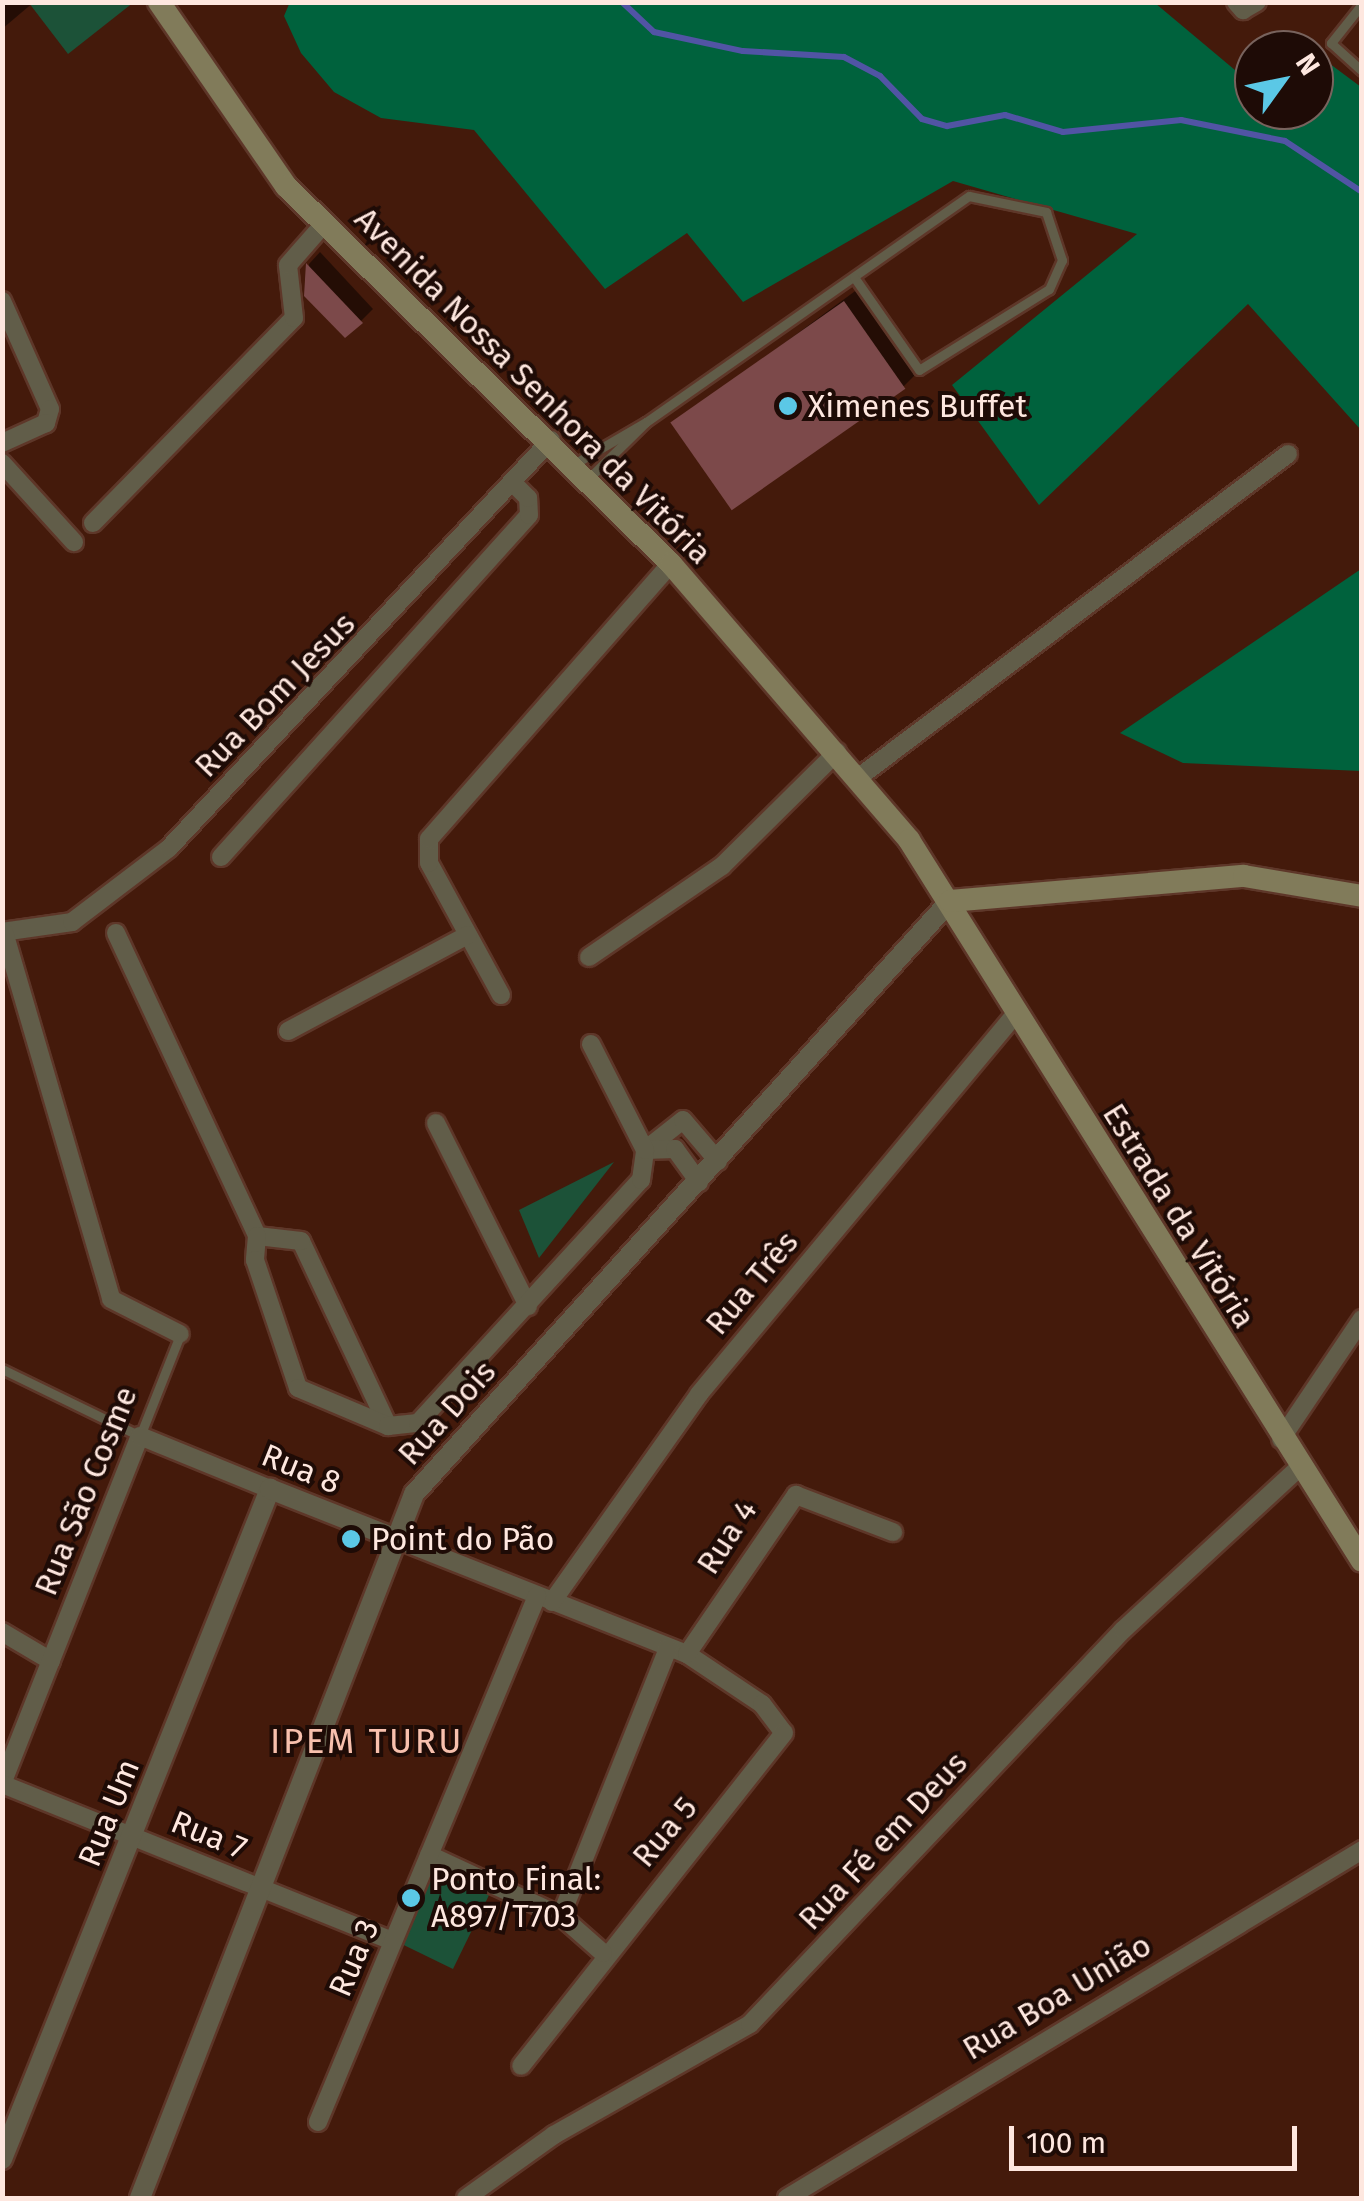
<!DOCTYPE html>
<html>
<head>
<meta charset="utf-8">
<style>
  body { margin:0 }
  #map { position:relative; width:1364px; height:2201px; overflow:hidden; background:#441a0b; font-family:"Fira Sans",sans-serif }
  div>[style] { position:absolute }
  .green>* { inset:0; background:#1c5238; transform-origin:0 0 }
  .forest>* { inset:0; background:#00623d }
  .shadow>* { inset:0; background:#0007 }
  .stream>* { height:6px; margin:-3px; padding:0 3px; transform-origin:3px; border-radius:3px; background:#5154a4 }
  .building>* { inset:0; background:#7c494a; transform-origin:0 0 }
  .roads { filter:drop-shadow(2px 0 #5e3729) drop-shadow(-2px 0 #5e3729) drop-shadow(0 2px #5e3729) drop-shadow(0 -2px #5e3729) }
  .service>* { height:9px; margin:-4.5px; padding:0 4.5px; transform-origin:4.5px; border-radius:4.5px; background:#615d49 }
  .minor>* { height:18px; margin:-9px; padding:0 9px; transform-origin:9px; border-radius:9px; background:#615d49 }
  .tertiary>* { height:20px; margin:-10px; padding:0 10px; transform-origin:10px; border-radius:10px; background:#615d49 }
  .secondary>* { height:22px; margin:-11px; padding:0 11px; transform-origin:11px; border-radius:11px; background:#817b5a }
  .dots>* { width:28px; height:28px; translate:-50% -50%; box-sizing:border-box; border:5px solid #1e0b06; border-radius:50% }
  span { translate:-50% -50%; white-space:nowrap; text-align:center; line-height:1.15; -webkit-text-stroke:8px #1e0b06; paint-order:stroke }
  .street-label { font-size:32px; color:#fee7df }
  .poi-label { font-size:32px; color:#fee7df }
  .left { translate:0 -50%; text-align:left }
  .neighbourhood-label { font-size:35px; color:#f8c0ad; letter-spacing:2.5px }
  .frame { position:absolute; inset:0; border:5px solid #fee7df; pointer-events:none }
  .north { position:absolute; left:1234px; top:30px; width:100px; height:100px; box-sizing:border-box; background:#1e0b06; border:2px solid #78635d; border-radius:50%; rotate:57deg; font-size:28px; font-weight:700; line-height:40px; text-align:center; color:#fee7df }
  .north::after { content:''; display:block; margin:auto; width:35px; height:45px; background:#5bc8e6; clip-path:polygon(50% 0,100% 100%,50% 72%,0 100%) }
  .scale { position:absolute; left:1009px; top:2126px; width:288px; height:45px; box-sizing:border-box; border:5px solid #fee7df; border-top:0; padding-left:12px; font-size:30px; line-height:35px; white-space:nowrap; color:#fee7df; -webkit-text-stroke:8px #1e0b06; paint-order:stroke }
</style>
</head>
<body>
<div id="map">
  <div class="green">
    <div style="clip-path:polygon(134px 2px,68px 54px,29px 3px,29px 2px)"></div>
    <div style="clip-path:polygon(614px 1162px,539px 1258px,519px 1210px)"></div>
    <div style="left:435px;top:1869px;width:60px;height:82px;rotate:26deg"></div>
  </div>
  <div class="forest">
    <div style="clip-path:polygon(290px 2px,1155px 3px,1254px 86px,1254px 110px,1314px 110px,1314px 52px,1361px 87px,1361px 430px,1248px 304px,1039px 505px,952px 385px,1137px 234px,953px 181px,743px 302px,687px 233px,605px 289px,474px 130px,381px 118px,334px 92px,301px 53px,284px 16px)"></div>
    <div style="clip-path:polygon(1361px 569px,1361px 771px,1183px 763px,1120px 733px)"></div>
  </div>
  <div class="shadow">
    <div style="clip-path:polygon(2px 2px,34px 2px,2px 29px)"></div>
    <div style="clip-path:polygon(320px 252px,373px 309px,361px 321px,307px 295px,309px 264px)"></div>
    <div style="clip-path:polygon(862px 286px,921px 369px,904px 386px,674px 424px)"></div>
  </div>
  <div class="stream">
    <div style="left:622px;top:2px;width:44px;rotate:43.2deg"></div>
    <div style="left:654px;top:32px;width:91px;rotate:12.1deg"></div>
    <div style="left:743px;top:51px;width:101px;rotate:3.4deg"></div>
    <div style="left:844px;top:57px;width:41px;rotate:27.8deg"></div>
    <div style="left:880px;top:76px;width:60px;rotate:45.7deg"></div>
    <div style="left:922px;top:119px;width:26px;rotate:16deg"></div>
    <div style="left:947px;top:126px;width:59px;rotate:-10.7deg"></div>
    <div style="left:1005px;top:115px;width:60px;rotate:16.3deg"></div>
    <div style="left:1063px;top:132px;width:119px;rotate:-5.8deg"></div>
    <div style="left:1181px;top:120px;width:106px;rotate:11.4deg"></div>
    <div style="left:1285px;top:141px;width:92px;rotate:33.5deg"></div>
  </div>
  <div class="building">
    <div style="clip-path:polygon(306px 263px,363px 323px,345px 338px,304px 296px)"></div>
    <div style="left:844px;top:301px;width:107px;height:212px;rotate:55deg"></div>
  </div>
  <div class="roads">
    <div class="service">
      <div style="left:1362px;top:4px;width:50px;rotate:128.5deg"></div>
      <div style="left:1331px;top:43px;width:42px;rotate:42.1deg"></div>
      <div style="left:646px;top:422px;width:394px;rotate:-35deg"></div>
      <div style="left:969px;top:196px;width:79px;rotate:11.7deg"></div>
      <div style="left:1046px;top:212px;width:51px;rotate:71.6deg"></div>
      <div style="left:1062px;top:260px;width:32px;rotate:114deg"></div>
      <div style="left:1049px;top:289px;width:153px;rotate:148.1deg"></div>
      <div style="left:919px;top:370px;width:113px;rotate:-125deg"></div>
      <div style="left:574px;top:464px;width:83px;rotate:-30.3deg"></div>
      <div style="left:646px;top:422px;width:81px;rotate:135.5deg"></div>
      <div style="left:2px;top:1369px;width:153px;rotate:25.9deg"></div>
      <div style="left:140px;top:1436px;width:109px;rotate:-68.4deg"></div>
    </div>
    <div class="minor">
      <div style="left:1236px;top:2px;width:11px;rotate:49deg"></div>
      <div style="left:1243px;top:10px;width:16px;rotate:-30deg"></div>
      <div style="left:2px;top:301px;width:118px;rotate:66deg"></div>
      <div style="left:50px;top:409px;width:15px;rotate:106deg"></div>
      <div style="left:46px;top:423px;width:48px;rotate:155.6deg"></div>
      <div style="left:2px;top:463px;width:107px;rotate:47.7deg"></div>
      <div style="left:93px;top:523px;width:287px;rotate:-45.6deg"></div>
      <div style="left:294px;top:318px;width:53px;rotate:-96.5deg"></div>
      <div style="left:288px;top:265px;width:53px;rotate:-48.8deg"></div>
      <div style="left:859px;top:777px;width:537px;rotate:-36.98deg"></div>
      <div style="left:221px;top:857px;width:460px;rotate:-48deg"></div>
      <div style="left:529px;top:515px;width:17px;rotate:-93deg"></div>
      <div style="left:528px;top:498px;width:21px;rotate:-135deg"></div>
      <div style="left:2px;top:932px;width:71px;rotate:-8.1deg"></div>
      <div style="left:72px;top:922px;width:122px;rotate:-37.3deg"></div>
      <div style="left:169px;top:848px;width:559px;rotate:-46.89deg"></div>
      <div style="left:4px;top:932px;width:382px;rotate:73.7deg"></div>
      <div style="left:111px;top:1299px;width:77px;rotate:26.9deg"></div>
      <div style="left:116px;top:933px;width:334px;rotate:65deg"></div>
      <div style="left:589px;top:957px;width:161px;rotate:-34.4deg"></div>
      <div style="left:722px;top:866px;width:162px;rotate:-44.7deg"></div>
      <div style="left:501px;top:995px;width:150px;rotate:-118.6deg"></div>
      <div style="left:429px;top:863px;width:24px;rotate:-90deg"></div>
      <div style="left:429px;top:839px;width:366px;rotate:-48.7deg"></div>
      <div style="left:288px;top:1031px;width:204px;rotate:-28.1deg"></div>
      <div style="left:436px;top:1123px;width:205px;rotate:63.3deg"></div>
      <div style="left:645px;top:1150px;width:48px;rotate:-38.3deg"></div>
      <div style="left:683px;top:1120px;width:54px;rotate:49.5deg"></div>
      <div style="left:645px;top:1150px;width:30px;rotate:-2deg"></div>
      <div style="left:675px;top:1149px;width:41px;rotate:54deg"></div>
      <div style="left:388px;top:1426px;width:204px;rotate:-115.2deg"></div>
      <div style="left:301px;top:1241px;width:44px;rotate:-173.5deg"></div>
      <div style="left:257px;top:1236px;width:24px;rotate:95deg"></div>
      <div style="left:255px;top:1260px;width:135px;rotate:71.4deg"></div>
      <div style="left:298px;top:1388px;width:98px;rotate:22.9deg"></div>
      <div style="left:388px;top:1426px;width:30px;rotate:-6deg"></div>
      <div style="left:418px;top:1423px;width:330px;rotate:-47.5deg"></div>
      <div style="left:641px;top:1180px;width:30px;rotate:-82deg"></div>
      <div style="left:645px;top:1150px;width:119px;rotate:-117deg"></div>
      <div style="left:1281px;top:1439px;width:145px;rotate:-56deg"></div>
      <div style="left:396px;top:1539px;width:313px;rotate:21.6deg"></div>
      <div style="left:687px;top:1654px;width:90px;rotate:33.7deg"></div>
      <div style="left:762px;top:1704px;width:36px;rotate:53deg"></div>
      <div style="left:784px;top:1733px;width:424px;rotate:128.3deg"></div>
      <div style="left:552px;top:1602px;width:255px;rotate:-54.7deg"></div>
      <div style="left:699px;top:1394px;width:493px;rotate:-50.2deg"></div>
      <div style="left:2px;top:1632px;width:57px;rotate:30.6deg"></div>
      <div style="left:687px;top:1654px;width:193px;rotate:-55.6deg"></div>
      <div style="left:796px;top:1495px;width:104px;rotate:20.9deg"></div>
      <div style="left:2px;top:1784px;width:374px;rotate:-68.4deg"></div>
      <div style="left:140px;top:1436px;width:140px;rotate:22.2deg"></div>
      <div style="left:2px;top:1784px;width:421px;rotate:21.9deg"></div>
      <div style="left:429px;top:1855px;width:145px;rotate:24.8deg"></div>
      <div style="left:561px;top:1916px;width:56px;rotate:41.4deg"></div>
      <div style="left:561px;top:1916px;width:289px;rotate:-68.2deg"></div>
      <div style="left:318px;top:2122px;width:570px;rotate:-67.4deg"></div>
      <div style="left:466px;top:2198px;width:108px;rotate:-35.6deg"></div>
      <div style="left:554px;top:2135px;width:225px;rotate:-29.5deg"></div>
      <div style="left:750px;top:2024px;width:543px;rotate:-46.57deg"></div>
      <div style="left:1123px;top:1630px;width:242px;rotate:-42.7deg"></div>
      <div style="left:787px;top:2198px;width:672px;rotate:-31.18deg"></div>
    </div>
    <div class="tertiary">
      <div style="left:2px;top:2159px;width:722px;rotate:-68.2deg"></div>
      <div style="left:270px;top:1489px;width:136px;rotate:21.6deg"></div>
      <div style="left:140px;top:2198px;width:755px;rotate:-68.73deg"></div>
      <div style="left:414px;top:1494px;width:799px;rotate:-47.89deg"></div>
    </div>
    <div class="secondary">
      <div style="left:159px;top:2px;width:224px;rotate:55.4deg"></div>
      <div style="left:286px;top:186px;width:540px;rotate:44.47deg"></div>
      <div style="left:671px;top:564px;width:364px;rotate:49.2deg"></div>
      <div style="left:909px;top:840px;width:851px;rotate:57.86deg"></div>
      <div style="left:950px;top:901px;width:295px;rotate:-4.9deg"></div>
      <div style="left:1244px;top:876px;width:120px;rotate:9.6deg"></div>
    </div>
  </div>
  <div class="dots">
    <div style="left:788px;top:406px;background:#5bc8e6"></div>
    <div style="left:351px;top:1539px;background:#5bc8e6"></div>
    <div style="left:411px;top:1898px;background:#5bc8e6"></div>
  </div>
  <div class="street-label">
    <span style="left:533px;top:386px;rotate:45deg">Avenida Nossa Senhora da Vitória</span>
    <span style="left:275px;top:695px;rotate:-46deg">Rua Bom Jesus</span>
    <span style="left:1179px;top:1216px;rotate:58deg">Estrada da Vitória</span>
    <span style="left:752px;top:1283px;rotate:-50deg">Rua Três</span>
    <span style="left:447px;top:1413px;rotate:-48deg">Rua Dois</span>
    <span style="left:301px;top:1469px;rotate:22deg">Rua 8</span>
    <span style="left:86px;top:1491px;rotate:-68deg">Rua São Cosme</span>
    <span style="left:727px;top:1537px;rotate:-57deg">Rua 4</span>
    <span style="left:109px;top:1813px;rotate:-68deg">Rua Um</span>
    <span style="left:665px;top:1832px;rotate:-50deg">Rua 5</span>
    <span style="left:209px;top:1835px;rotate:22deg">Rua 7</span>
    <span style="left:883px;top:1841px;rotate:-47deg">Rua Fé em Deus</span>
    <span style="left:354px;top:1958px;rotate:-67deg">Rua 3</span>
    <span style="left:1057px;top:1997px;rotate:-31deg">Rua Boa União</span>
  </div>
  <div class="poi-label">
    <span class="left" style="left:808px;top:406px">Ximenes Buffet</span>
    <span class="left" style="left:371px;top:1539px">Point do Pão</span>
    <span class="left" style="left:431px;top:1898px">Ponto Final:<br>A897/T703</span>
  </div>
  <div class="neighbourhood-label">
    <span style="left:367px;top:1741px">IPEM TURU</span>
  </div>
  <div class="frame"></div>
  <div class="north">N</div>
  <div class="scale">100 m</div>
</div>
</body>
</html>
